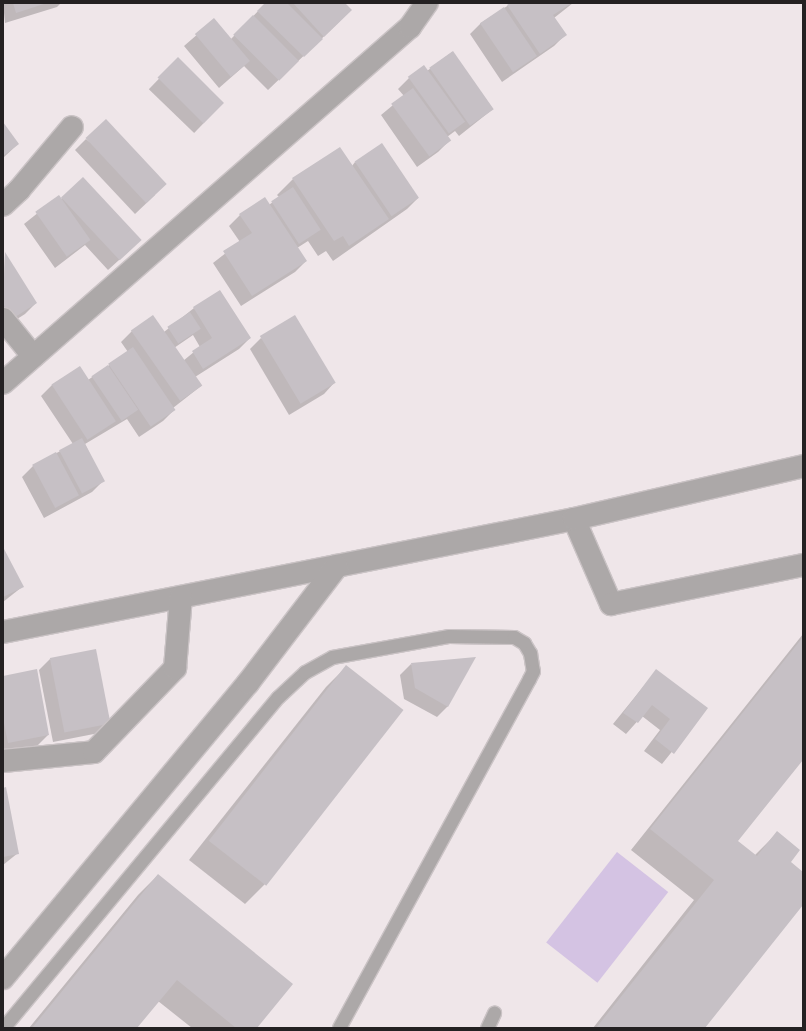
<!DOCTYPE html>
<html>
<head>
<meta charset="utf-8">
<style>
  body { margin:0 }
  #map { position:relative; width:806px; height:1031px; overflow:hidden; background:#efe6e9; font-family:Literata,serif }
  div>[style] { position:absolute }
  .water>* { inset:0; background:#d4c3e3; transform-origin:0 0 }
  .shadow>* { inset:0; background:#0003; transform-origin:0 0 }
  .building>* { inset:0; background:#c6c0c5; transform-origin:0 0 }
  .roads { filter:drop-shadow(1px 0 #cac3c5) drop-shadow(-1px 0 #cac3c5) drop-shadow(0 1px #cac3c5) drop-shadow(0 -1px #cac3c5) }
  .lane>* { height:13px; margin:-6.5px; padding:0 6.5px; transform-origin:6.5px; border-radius:6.5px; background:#aca8a8 }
  .street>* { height:22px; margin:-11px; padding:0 11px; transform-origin:11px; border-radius:11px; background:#aca8a8 }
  span { translate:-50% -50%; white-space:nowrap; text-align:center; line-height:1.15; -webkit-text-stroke:3px #fcf3f6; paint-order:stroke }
  .frame { position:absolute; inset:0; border:4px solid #242122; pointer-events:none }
</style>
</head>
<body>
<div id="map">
  <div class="water">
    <div style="left:617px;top:852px;width:65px;height:115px;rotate:38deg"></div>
  </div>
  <div class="shadow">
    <div style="clip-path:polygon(3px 3px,61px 3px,57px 7px,5px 23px)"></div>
    <div style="clip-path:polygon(266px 3px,344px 3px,340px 21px,268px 90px,244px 66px,219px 88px,184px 46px,214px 20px,231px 39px)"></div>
    <div style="clip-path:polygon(512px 3px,573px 3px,554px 18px,565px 35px,554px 46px,502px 82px,470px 34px,481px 23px)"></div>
    <div style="clip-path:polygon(452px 52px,493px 109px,459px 136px,455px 131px,447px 137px,449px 141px,438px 152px,417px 167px,381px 115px,404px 96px,398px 89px,409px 78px,427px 71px)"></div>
    <div style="left:178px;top:59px;width:63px;height:42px;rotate:44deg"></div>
    <div style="clip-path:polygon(3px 124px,18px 144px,3px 158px)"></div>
    <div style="clip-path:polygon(86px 139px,155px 195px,135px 214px,75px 150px)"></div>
    <div style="clip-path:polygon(355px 162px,418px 198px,407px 209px,333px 261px,326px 251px,318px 256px,308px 241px,297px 248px,306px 261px,295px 272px,241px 306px,213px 263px,240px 242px,229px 226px,240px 215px,269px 205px,279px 197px,277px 195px,293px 179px,352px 166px)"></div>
    <div style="clip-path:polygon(83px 179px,129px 251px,108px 270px,85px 245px,55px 268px,24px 224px,59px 196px,61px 199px)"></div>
    <div style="clip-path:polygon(5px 254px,36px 303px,25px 314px,3px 328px)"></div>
    <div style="clip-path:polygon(evenodd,194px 308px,250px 338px,239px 349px,195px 377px,201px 386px,173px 408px,174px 410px,163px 421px,139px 437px,127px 419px,85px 444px,103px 481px,92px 492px,44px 518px,22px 477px,33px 466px,73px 444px,41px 396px,52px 385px,80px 367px,88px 380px,128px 352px,121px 342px,132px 331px,164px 332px,194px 308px,193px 335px,200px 347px,183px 361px,174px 348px,193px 335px)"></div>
    <div style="clip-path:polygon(261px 338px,334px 383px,324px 394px,289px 415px,250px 349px)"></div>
    <div style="clip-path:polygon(3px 550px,22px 587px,3px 602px)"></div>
    <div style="clip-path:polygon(803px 634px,803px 758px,737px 841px,754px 856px,777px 833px,789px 862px,803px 873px,803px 903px,704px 1028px,593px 1028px,694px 900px,631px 850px)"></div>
    <div style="clip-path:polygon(50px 659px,110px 722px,99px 733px,53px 742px,39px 670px)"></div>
    <div style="clip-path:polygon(411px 664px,448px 706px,437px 717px,404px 699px,400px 675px)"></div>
    <div style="clip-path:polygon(346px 667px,265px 884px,245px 904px,189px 860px,326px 687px)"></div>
    <div style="clip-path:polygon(656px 671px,707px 708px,662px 764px,644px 751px,660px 730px,642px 716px,626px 734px,613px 724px)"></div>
    <div style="clip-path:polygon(3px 677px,48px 735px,37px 746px,3px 753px)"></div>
    <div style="clip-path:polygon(3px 789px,18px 853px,3px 865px)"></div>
    <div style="clip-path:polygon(158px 875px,256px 1028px,192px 1028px,158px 1001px,136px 1028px,29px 1028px,138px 895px)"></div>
  </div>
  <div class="building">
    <div style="clip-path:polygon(13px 3px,47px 3px,16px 13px)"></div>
    <div style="clip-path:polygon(265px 3px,287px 3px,323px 39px,304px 57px,257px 11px)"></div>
    <div style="clip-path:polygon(293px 3px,345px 3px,352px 10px,324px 37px)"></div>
    <div style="clip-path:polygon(510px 3px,572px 3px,553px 15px,567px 35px,540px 54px,507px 5px)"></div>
    <div style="left:504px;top:7px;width:59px;height:29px;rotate:56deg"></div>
    <div style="left:253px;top:15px;width:65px;height:28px;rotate:45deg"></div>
    <div style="left:214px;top:18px;width:56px;height:25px;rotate:50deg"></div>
    <div style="left:453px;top:51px;width:71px;height:29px;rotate:55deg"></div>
    <div style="left:178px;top:57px;width:65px;height:29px;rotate:45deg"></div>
    <div style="left:424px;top:65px;width:70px;height:20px;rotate:54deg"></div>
    <div style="left:413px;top:88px;width:65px;height:27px;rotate:54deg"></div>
    <div style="left:106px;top:119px;width:89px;height:28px;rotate:47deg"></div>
    <div style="clip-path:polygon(3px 122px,19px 144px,3px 156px)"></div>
    <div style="left:382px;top:143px;width:66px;height:33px;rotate:56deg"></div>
    <div style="clip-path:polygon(340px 147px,389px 219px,349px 246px,343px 236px,334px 241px,292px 178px)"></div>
    <div style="left:83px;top:177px;width:86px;height:30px;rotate:47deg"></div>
    <div style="left:293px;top:187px;width:51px;height:26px;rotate:57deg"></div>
    <div style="left:59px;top:195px;width:55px;height:29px;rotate:55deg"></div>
    <div style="clip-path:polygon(265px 197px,307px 261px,252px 296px,223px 251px,252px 233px,239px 214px)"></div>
    <div style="clip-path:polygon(5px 252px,37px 303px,12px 319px,3px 304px)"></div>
    <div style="clip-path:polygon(220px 290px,251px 338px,203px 369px,192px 351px,212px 338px,193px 307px)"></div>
    <div style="left:190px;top:312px;width:20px;height:27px;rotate:57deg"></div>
    <div style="left:153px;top:315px;width:86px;height:27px;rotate:55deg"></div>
    <div style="left:295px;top:315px;width:79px;height:41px;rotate:59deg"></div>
    <div style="left:133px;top:347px;width:76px;height:30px;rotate:56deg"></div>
    <div style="left:108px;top:365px;width:54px;height:20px;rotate:56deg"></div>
    <div style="left:80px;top:366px;width:66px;height:34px;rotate:57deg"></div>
    <div style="left:82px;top:438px;width:49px;height:26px;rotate:62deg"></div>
    <div style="left:56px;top:452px;width:49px;height:27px;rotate:62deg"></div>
    <div style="clip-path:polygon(3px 547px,24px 587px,3px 597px)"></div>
    <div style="clip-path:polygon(803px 637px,803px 760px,738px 841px,757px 856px,777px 831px,800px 850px,791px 862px,803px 872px,803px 905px,705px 1028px,596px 1028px,714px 880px,650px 829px)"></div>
    <div style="left:96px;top:649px;width:76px;height:47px;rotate:79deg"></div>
    <div style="clip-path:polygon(476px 657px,448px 707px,415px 688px,411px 663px)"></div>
    <div style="left:346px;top:665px;width:73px;height:223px;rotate:38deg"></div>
    <div style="clip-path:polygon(37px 669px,49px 735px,8px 743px,3px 718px,3px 676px)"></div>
    <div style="clip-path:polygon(656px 669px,708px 708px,674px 754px,655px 739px,670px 719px,652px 705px,638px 723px,623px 713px)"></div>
    <div style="clip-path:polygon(6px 787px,19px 854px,3px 857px,3px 788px)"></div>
    <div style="clip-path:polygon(158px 874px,293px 984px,257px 1028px,236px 1028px,177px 980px,137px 1028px,32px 1028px)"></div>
  </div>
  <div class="roads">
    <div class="lane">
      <div style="left:3px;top:1028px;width:430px;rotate:-50.3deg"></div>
      <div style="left:278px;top:697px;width:37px;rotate:-43deg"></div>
      <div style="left:305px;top:672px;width:31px;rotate:-29deg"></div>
      <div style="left:332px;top:657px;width:119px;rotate:-10.2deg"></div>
      <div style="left:449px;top:636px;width:65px;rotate:0.9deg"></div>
      <div style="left:514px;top:637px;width:12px;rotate:31deg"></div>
      <div style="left:524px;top:643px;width:12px;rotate:59deg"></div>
      <div style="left:530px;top:653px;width:18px;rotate:81deg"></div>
      <div style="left:533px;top:671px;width:9px;rotate:117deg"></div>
      <div style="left:529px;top:679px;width:397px;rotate:118.6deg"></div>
      <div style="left:487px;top:1028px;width:17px;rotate:-65deg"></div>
    </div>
    <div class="street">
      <div style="left:3px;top:205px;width:22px;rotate:-43deg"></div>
      <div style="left:19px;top:190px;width:82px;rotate:-49.9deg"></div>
      <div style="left:3px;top:319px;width:48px;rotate:51deg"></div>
      <div style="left:3px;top:383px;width:541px;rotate:-41.18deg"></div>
      <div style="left:410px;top:27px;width:29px;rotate:-55deg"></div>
      <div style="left:574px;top:519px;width:93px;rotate:66.5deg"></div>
      <div style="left:611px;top:604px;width:196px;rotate:-11.5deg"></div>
      <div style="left:3px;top:632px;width:582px;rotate:-11.19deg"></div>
      <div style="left:574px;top:519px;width:235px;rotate:-13deg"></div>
      <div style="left:3px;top:761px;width:91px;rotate:-5.6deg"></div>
      <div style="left:94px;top:752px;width:117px;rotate:-46deg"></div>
      <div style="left:175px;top:668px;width:71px;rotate:-85.2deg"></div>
      <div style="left:3px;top:978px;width:383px;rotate:-50.3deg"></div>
      <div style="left:248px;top:683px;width:147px;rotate:-52.7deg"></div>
    </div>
  </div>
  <div class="frame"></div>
</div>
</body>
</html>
